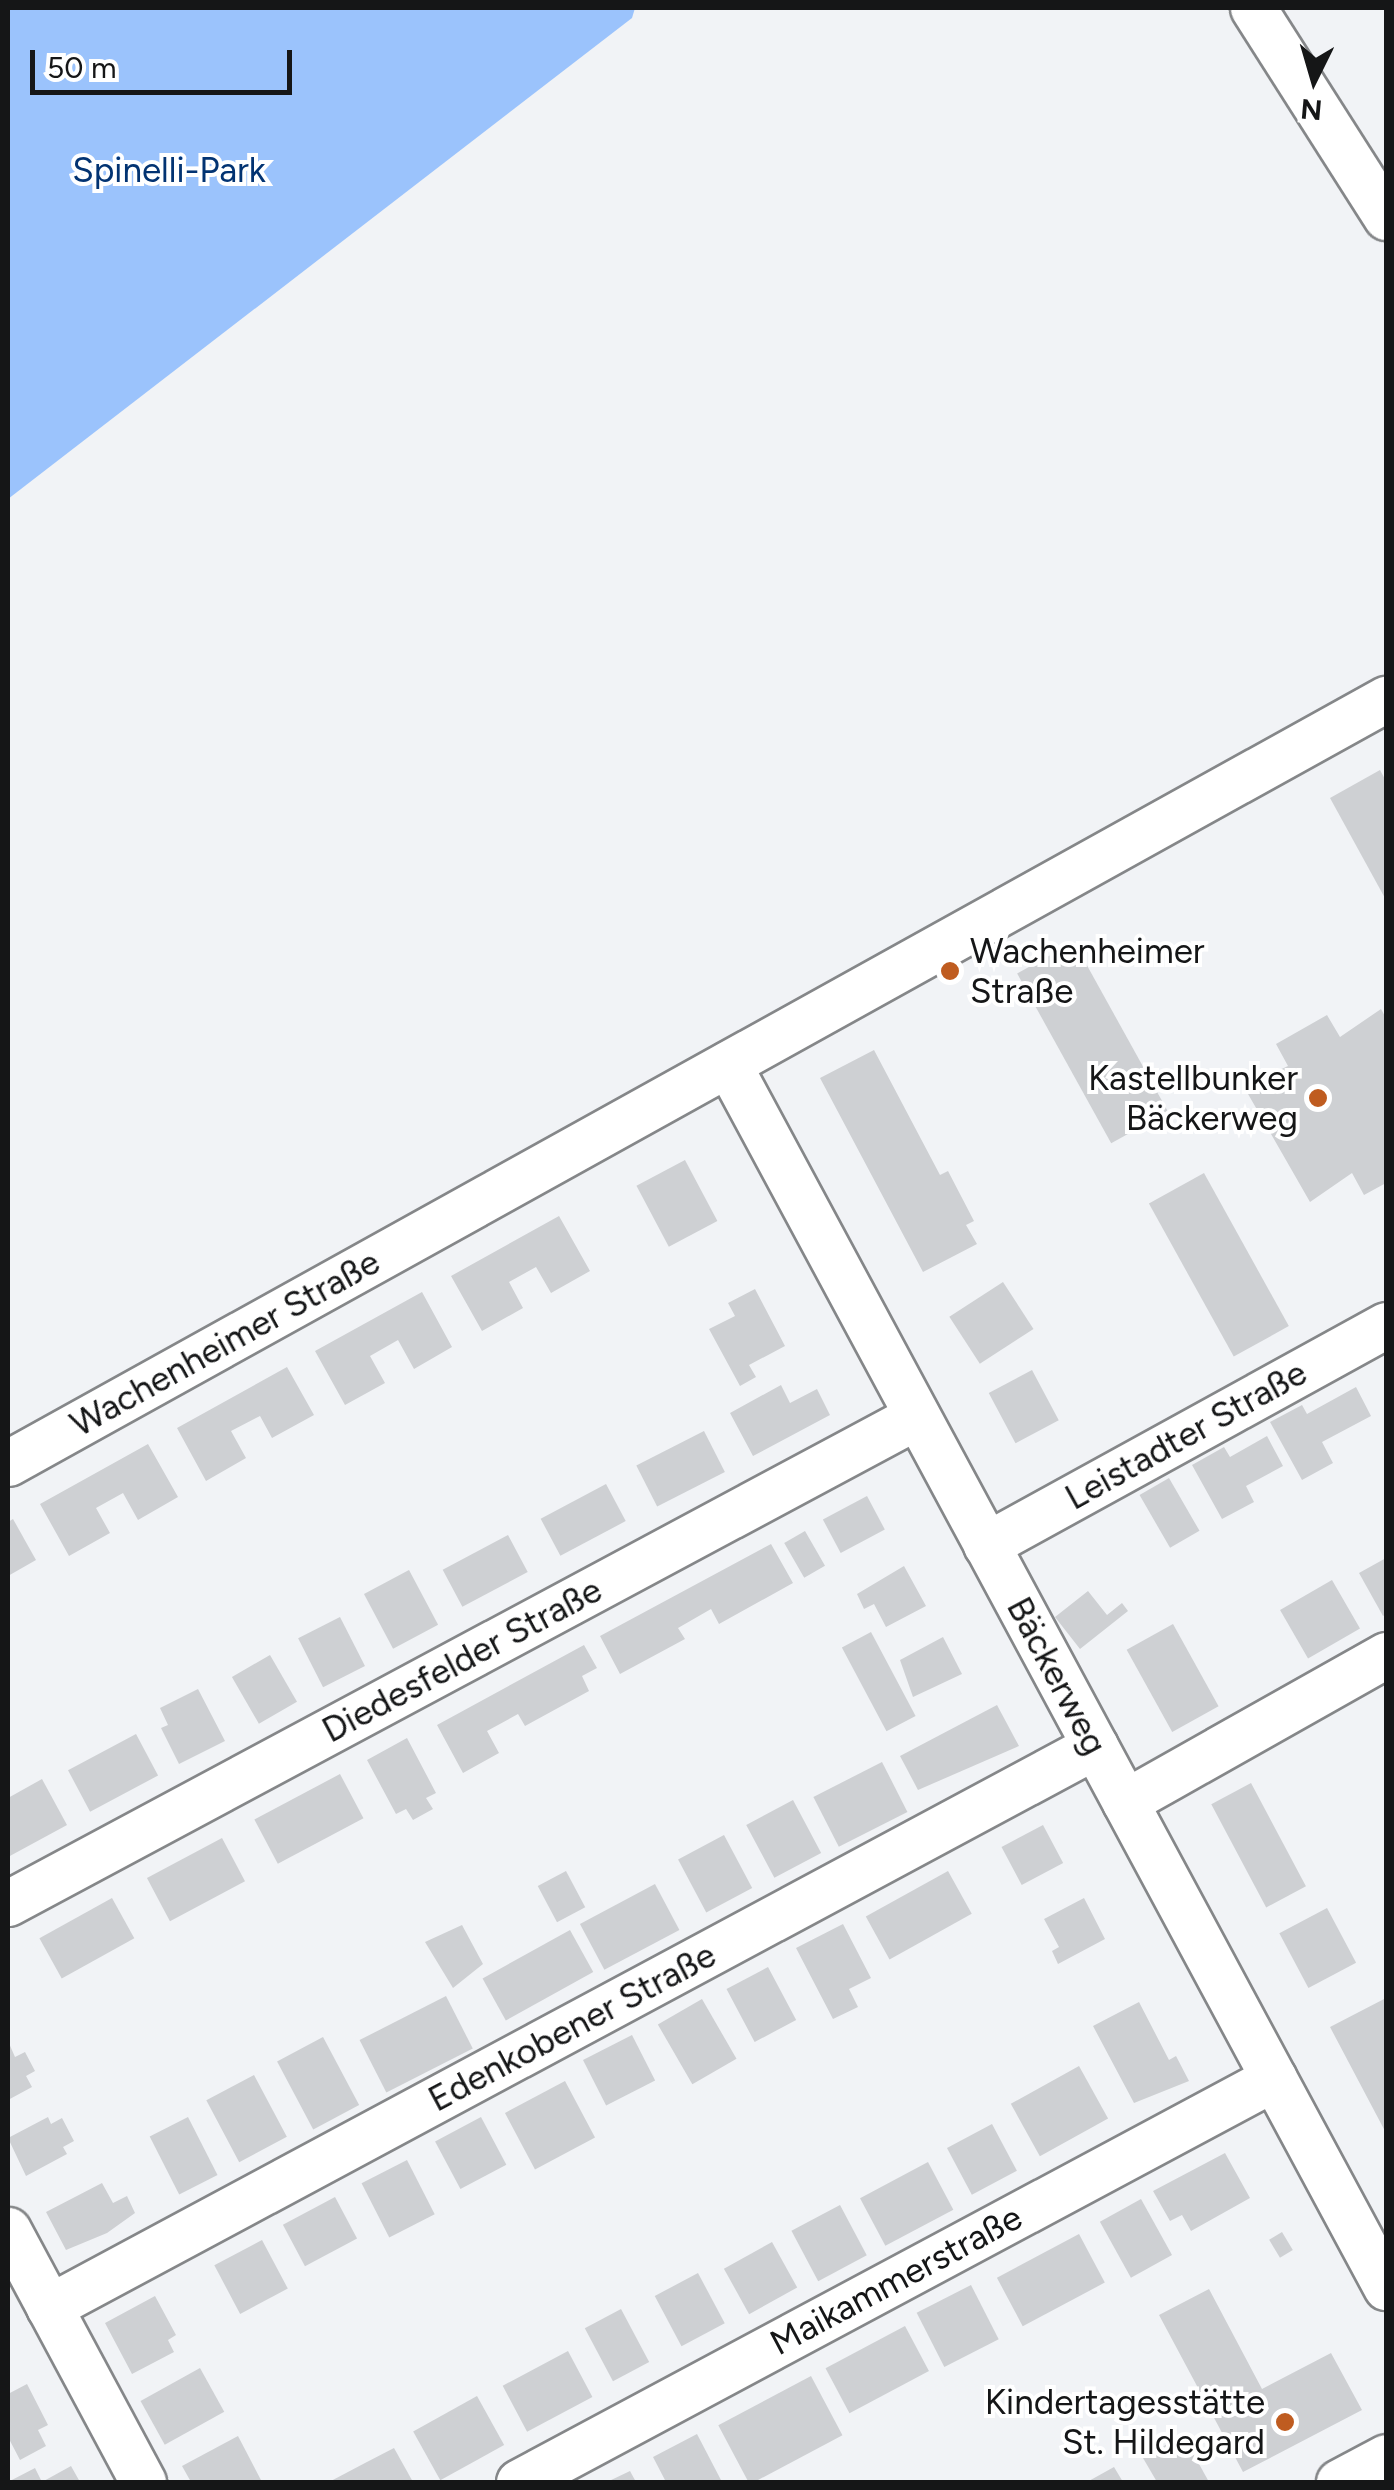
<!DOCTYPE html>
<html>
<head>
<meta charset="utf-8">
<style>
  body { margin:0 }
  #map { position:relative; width:1394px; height:2490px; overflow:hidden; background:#f1f3f6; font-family:Figtree,sans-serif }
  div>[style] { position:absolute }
  .green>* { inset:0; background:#9bc3fc }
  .building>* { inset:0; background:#ced0d3; transform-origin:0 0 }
  .roads { filter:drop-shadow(2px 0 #858789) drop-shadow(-2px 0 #858789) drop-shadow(0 2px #858789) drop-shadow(0 -2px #858789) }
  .minor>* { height:45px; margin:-22.5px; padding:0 22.5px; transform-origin:22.5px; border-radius:22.5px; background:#fff }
  .dots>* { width:28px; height:28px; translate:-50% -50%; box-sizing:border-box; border:5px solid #fff; border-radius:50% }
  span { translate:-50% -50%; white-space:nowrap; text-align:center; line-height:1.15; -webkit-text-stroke:8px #fff; paint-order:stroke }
  .park-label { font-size:35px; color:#023372 }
  .poi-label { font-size:35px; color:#151617 }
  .left { translate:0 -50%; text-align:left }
  .right { translate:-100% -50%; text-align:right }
  .street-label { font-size:35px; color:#151617 }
  .frame { position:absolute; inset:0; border:10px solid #151617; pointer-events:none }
  .north { position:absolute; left:1264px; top:30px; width:100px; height:100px; -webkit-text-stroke:8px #fff; paint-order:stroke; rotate:185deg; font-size:28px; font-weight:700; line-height:40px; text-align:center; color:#151617 }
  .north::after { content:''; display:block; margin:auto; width:35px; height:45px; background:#151617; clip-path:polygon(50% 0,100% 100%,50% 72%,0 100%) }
  .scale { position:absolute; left:30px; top:50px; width:262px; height:45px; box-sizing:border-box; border:5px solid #151617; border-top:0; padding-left:12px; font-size:30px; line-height:35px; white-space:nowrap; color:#151617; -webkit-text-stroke:8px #fff; paint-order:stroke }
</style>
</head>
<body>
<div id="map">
  <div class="green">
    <div style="clip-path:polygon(8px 8px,635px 8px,632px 18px,8px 499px)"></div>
  </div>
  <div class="building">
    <div style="clip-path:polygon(1380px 770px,1386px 781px,1386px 900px,1330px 798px)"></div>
    <div style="left:1074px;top:942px;width:194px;height:65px;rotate:61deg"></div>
    <div style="clip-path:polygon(1381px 1009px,1386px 1018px,1386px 1183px,1364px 1195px,1352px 1173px,1310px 1202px,1244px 1087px,1288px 1066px,1276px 1044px,1327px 1015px,1340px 1037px)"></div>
    <div style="clip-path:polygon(874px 1050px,940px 1175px,948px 1171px,974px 1221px,966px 1225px,977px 1244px,923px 1272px,820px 1078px)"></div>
    <div style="left:685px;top:1160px;width:69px;height:55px;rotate:62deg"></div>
    <div style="left:1204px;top:1173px;width:175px;height:63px;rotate:61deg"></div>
    <div style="clip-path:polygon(559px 1216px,590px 1271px,551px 1293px,536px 1267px,509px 1282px,523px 1308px,482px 1331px,451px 1276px)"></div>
    <div style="left:1003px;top:1282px;width:56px;height:64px;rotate:57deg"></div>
    <div style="clip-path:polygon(755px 1289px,785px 1346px,749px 1365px,756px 1377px,740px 1386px,709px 1329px,735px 1316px,728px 1303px)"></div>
    <div style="clip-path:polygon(422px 1292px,452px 1347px,414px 1369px,398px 1340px,370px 1356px,385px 1383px,345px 1405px,315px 1351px)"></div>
    <div style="clip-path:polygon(287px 1367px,314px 1415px,272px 1438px,260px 1416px,231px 1431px,246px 1458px,206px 1481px,177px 1428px)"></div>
    <div style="left:1032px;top:1370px;width:57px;height:49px;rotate:62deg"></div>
    <div style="clip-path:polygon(781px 1385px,790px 1403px,817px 1389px,830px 1415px,753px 1456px,730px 1413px)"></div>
    <div style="clip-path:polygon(1356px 1387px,1371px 1416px,1322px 1442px,1333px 1463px,1302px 1480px,1270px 1422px,1302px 1405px,1307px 1414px)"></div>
    <div style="left:704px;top:1431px;width:46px;height:76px;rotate:63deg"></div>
    <div style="clip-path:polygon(1267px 1436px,1283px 1466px,1246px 1486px,1254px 1502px,1222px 1519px,1192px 1465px,1224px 1447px,1230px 1457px)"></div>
    <div style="clip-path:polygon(148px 1444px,178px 1497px,138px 1520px,123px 1493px,96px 1508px,110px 1533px,69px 1556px,40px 1504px)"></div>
    <div style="left:1169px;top:1478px;width:61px;height:34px;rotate:60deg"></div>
    <div style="left:606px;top:1484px;width:42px;height:74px;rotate:62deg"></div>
    <div style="left:867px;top:1496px;width:38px;height:50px;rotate:62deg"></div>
    <div style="clip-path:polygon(13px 1519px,36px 1560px,8px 1576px,8px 1522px)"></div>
    <div style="left:805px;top:1531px;width:40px;height:24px;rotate:60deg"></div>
    <div style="left:508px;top:1535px;width:42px;height:74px;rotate:62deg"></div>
    <div style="clip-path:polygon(771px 1544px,793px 1583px,719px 1624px,711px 1609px,678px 1628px,685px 1639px,620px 1674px,600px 1636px)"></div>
    <div style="clip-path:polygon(1386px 1558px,1386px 1614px,1383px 1616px,1359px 1573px)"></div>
    <div style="clip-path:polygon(904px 1566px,926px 1606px,886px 1627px,874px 1604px,864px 1609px,857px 1594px)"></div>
    <div style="left:409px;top:1570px;width:62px;height:51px;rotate:62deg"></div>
    <div style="left:1332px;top:1580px;width:56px;height:60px;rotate:60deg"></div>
    <div style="clip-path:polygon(1088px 1591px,1107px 1615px,1122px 1603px,1128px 1611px,1080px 1649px,1055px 1617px)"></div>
    <div style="left:340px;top:1617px;width:55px;height:47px;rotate:63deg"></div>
    <div style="left:1173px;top:1624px;width:94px;height:53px;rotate:61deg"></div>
    <div style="left:871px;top:1632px;width:95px;height:33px;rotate:62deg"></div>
    <div style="clip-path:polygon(943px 1637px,962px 1674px,913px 1697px,900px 1660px)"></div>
    <div style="clip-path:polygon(584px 1645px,597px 1668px,582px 1676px,589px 1691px,525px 1726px,518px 1714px,487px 1731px,499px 1753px,463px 1773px,437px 1725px)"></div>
    <div style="left:270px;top:1655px;width:54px;height:44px;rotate:60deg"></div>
    <div style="clip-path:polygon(198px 1689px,225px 1741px,179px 1764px,161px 1728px,168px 1725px,160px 1708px)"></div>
    <div style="clip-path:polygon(997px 1705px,1019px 1746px,918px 1790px,900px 1756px)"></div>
    <div style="left:136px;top:1734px;width:47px;height:77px;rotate:62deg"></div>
    <div style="clip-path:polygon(407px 1738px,436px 1793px,426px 1798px,433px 1809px,413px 1820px,406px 1809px,396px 1814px,367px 1760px)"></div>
    <div style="left:882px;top:1762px;width:56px;height:77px;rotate:63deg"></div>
    <div style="left:340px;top:1774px;width:50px;height:97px;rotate:62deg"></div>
    <div style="clip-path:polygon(42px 1779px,67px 1825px,8px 1857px,8px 1798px)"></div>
    <div style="left:1251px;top:1783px;width:117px;height:45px;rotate:62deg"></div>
    <div style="left:793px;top:1800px;width:60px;height:53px;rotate:62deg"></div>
    <div style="left:1043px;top:1825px;width:43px;height:47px;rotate:62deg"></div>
    <div style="left:724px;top:1835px;width:60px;height:52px;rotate:62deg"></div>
    <div style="left:222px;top:1838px;width:49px;height:85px;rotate:62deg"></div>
    <div style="left:566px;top:1871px;width:41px;height:32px;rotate:62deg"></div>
    <div style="left:948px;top:1871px;width:49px;height:94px;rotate:61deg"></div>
    <div style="left:655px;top:1884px;width:52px;height:85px;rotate:62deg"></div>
    <div style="left:112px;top:1898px;width:46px;height:83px;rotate:61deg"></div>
    <div style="clip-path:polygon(1084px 1898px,1105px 1939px,1058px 1964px,1052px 1951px,1059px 1947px,1044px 1919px)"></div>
    <div style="left:1327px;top:1908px;width:62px;height:54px;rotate:62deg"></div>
    <div style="clip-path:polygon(843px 1924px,871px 1978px,849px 1989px,858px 2007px,833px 2019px,796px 1948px)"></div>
    <div style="clip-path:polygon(462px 1925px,483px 1964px,453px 1988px,425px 1942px)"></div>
    <div style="left:570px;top:1930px;width:48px;height:100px;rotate:61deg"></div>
    <div style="left:768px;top:1967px;width:60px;height:47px;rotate:62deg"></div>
    <div style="left:446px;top:1996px;width:59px;height:97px;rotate:63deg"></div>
    <div style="clip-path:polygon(1386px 1998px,1384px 2033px,1386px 2133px,1330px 2027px)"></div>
    <div style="left:702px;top:1999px;width:69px;height:51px;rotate:60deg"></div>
    <div style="clip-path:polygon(1139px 2002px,1169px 2060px,1176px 2056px,1189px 2081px,1134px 2103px,1093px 2026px)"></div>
    <div style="left:632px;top:2035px;width:51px;height:55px;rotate:63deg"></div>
    <div style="left:323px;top:2037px;width:77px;height:52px;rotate:62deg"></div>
    <div style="clip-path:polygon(8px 2041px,15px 2057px,25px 2052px,35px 2071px,26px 2076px,32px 2087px,8px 2100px)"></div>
    <div style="left:1079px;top:2066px;width:60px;height:78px;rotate:61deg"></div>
    <div style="left:254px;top:2075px;width:70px;height:54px;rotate:62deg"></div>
    <div style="left:565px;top:2081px;width:64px;height:68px;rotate:62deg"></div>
    <div style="clip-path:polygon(48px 2117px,51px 2124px,62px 2118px,74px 2141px,63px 2147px,67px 2154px,26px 2176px,8px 2138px)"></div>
    <div style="left:188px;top:2117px;width:65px;height:43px;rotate:63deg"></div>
    <div style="left:481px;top:2117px;width:54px;height:52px;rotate:62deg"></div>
    <div style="left:992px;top:2124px;width:53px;height:51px;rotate:62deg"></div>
    <div style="clip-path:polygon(1225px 2153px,1250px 2198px,1191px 2231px,1182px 2215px,1170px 2221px,1153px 2191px)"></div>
    <div style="left:407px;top:2160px;width:61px;height:51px;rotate:63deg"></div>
    <div style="left:928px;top:2162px;width:54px;height:77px;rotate:62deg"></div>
    <div style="clip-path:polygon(102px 2183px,113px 2203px,127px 2196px,135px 2213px,107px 2233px,66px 2250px,46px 2212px)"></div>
    <div style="left:335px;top:2197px;width:47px;height:59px;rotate:62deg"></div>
    <div style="left:1141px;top:2199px;width:64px;height:47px;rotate:61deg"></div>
    <div style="left:840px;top:2205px;width:57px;height:55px;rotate:62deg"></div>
    <div style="left:1282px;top:2232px;width:21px;height:15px;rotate:59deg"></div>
    <div style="left:1079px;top:2234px;width:55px;height:93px;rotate:62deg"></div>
    <div style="left:262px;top:2240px;width:55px;height:54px;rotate:62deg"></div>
    <div style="left:772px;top:2242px;width:52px;height:55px;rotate:61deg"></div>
    <div style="left:698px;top:2273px;width:57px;height:49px;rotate:62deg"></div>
    <div style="left:971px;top:2285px;width:61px;height:61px;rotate:63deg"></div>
    <div style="clip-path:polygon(1209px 2289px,1262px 2389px,1331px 2353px,1362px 2410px,1243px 2472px,1159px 2315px)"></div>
    <div style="clip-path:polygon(155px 2296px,176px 2335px,168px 2340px,174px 2352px,132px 2374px,105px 2323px)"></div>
    <div style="left:621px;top:2309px;width:60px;height:41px;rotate:62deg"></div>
    <div style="left:905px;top:2326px;width:51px;height:90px;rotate:62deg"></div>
    <div style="left:568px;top:2351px;width:52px;height:74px;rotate:62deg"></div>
    <div style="left:200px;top:2368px;width:50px;height:68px;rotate:61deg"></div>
    <div style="left:811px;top:2376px;width:67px;height:105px;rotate:62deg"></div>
    <div style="clip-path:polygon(27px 2384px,48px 2425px,38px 2430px,46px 2446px,20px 2460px,8px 2437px,8px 2394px)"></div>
    <div style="left:477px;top:2396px;width:56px;height:73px;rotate:61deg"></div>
    <div style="clip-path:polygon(697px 2434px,722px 2482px,666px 2482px,653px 2457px)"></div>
    <div style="clip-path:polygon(1183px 2435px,1209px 2482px,1157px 2482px,1143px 2458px)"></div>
    <div style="clip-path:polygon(238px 2436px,262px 2482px,191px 2482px,182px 2466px)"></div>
    <div style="clip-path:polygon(394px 2448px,413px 2482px,329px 2482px,365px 2463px)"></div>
    <div style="clip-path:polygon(71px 2466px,80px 2482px,8px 2482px,35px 2468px,42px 2482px)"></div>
    <div style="clip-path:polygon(1114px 2467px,1123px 2482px,1087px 2482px)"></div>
    <div style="clip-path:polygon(630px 2471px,636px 2482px,607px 2482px)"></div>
  </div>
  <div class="roads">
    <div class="minor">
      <div style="left:1253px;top:8px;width:248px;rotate:57.5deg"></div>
      <div style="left:728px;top:1064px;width:1389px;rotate:61.72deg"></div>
      <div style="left:8px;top:1463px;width:1576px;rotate:-29.01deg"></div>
      <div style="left:986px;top:1545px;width:457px;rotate:-28.8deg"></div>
      <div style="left:1125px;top:1802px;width:300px;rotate:-29.4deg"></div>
      <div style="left:8px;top:1903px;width:1031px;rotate:-28.18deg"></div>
      <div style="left:8px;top:2230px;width:286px;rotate:61.8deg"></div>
      <div style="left:49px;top:2307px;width:1187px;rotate:-28.21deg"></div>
      <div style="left:519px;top:2482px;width:856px;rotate:-28.15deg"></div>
      <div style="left:1339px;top:2482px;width:53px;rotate:-28deg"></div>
    </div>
  </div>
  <div class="dots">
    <div style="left:950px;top:971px;background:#bf5c20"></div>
    <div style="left:1318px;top:1098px;background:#bf5c20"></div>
    <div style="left:1285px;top:2422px;background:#bf5c20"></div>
  </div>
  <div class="park-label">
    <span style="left:169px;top:170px">Spinelli-Park</span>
  </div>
  <div class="poi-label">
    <span class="left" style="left:970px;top:971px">Wachenheimer<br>Straße</span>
    <span class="right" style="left:1298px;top:1098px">Kastellbunker<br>Bäckerweg</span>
    <span class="right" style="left:1265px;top:2422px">Kindertagesstätte<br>St. Hildegard</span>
  </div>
  <div class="street-label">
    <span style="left:225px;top:1343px;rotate:-29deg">Wachenheimer Straße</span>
    <span style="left:1186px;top:1435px;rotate:-29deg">Leistadter Straße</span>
    <span style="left:462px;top:1660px;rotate:-28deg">Diedesfelder Straße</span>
    <span style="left:1057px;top:1676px;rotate:62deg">Bäckerweg</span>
    <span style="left:572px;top:2027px;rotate:-28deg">Edenkobener Straße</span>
    <span style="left:896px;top:2280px;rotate:-28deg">Maikammerstraße</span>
  </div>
  <div class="frame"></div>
  <div class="north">N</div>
  <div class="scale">50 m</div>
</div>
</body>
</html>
